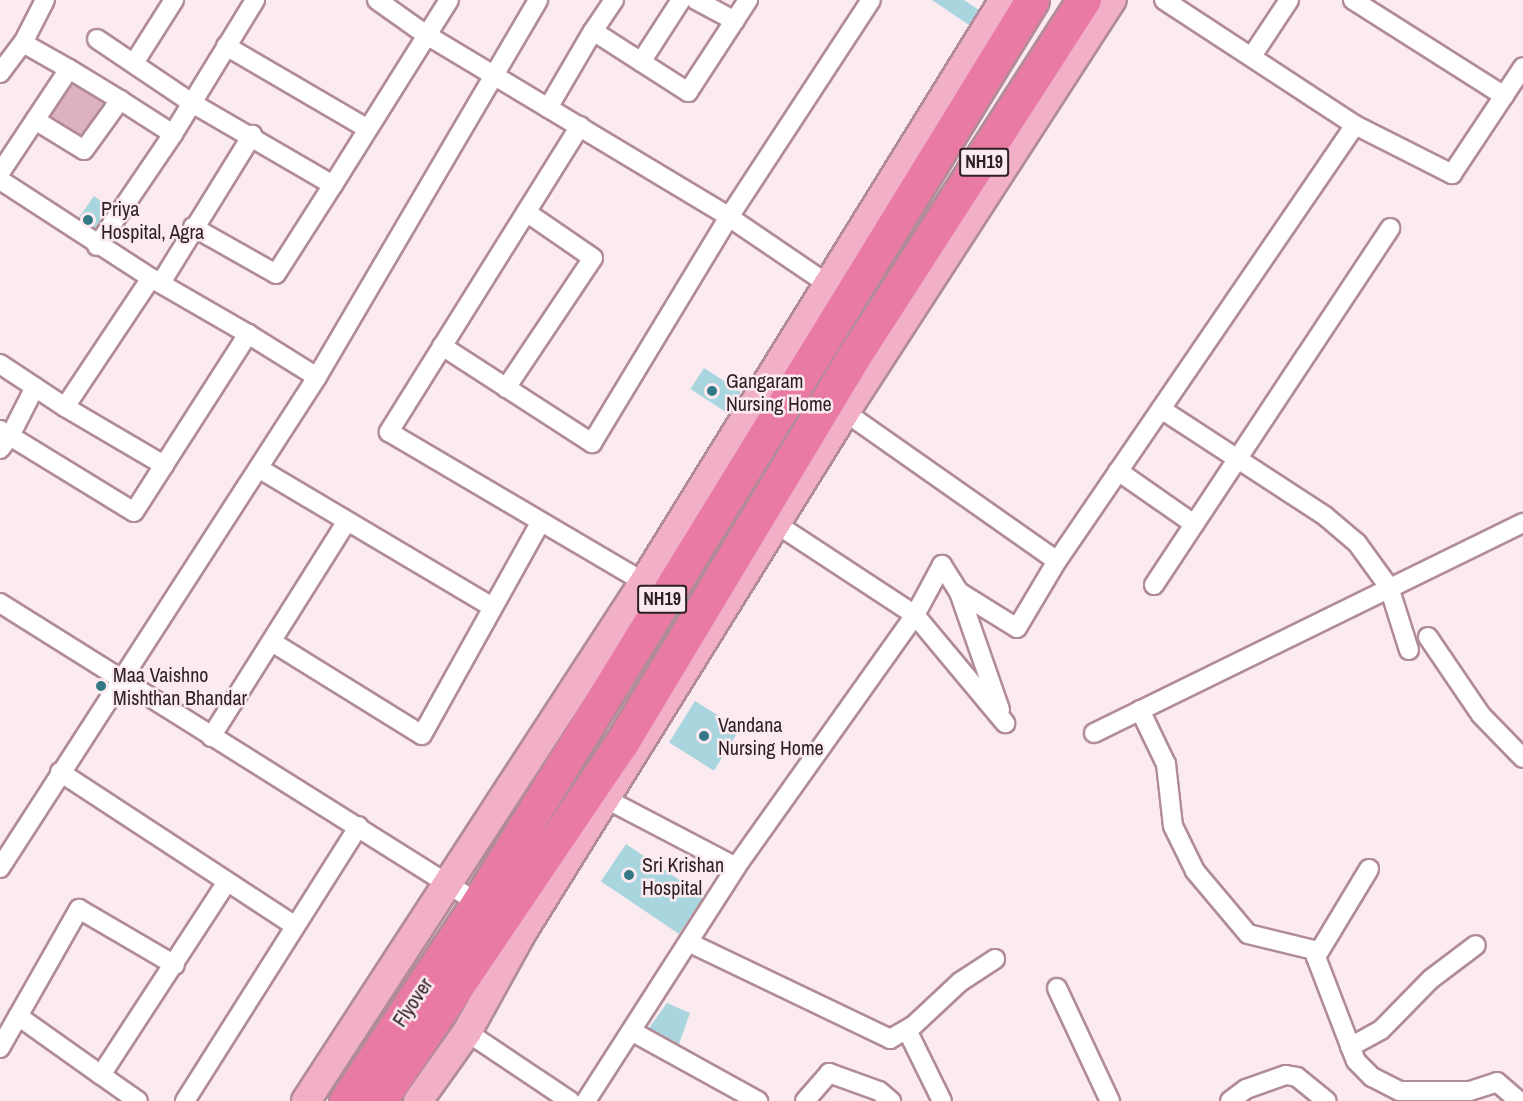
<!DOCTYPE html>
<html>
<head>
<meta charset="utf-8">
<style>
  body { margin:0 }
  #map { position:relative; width:1523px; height:1101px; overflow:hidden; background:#fbebf0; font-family:"Archivo Narrow",sans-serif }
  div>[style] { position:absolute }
  .green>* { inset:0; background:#deb1bf; transform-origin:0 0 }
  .building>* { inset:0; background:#a9d5de; transform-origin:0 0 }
  .roads { filter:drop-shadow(2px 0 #b18c98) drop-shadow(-2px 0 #b18c98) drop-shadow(0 2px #b18c98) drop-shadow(0 -2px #b18c98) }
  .street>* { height:18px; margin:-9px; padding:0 9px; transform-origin:9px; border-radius:9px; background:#fff }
  .primary>* { height:28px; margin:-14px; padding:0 14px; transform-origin:14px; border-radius:14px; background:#f2afc8 }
  .highway>* { height:33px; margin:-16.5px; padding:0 16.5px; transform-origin:16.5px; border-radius:16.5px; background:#e97aa4 }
  .dots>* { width:16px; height:16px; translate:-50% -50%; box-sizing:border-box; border:3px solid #fbebf0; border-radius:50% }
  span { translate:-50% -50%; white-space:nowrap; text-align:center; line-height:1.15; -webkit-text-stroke:5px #fbebf0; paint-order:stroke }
  .shield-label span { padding:2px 4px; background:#fbebf0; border:2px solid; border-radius:4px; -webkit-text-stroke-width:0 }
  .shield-label { font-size:18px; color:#2e1f24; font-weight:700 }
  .poi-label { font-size:20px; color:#2e1f24 }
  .left { translate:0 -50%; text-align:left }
  .street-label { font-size:20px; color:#2e1f24 }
</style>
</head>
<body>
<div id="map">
  <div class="green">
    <div style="left:72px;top:76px;width:47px;height:48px;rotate:34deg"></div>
  </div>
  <div class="building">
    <div style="clip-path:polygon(932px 0,964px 0,979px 10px,969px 25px)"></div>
    <div style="left:94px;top:196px;width:19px;height:27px;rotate:35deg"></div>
    <div style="left:704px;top:368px;width:44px;height:25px;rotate:33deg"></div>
    <div style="left:695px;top:701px;width:53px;height:49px;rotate:32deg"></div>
    <div style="left:626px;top:844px;width:94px;height:45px;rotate:34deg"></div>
    <div style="clip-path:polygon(667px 1003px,690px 1013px,679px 1044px,649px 1028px)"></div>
  </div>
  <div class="roads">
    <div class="street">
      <div style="left:377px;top:0;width:59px;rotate:35.3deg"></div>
      <div style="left:425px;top:34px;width:355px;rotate:31deg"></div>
      <div style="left:729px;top:217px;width:121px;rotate:34.2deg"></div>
      <div style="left:614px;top:0;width:37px;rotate:124deg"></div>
      <div style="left:593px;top:31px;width:113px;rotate:32.7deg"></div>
      <div style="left:688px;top:92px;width:110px;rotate:-56.9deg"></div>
      <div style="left:696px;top:0;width:44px;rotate:28.3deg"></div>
      <div style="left:1353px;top:0;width:179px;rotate:32.4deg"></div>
      <div style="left:97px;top:39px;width:115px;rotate:34deg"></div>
      <div style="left:192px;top:103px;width:163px;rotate:30.2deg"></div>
      <div style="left:333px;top:185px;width:218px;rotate:-57.9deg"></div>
      <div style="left:23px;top:43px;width:48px;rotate:-62.9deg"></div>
      <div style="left:226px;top:46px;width:164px;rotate:30.3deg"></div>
      <div style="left:1252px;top:56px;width:67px;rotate:-56.5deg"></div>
      <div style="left:641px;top:62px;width:74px;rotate:-57.2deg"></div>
      <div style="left:134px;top:63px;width:75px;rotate:-57.6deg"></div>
      <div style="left:69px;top:69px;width:60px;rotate:31.3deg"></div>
      <div style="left:0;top:73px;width:38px;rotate:-53deg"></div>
      <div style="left:23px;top:43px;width:53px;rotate:29.5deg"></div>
      <div style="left:69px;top:69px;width:125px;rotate:123.6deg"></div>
      <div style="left:548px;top:108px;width:89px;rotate:-59.7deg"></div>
      <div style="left:35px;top:120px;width:57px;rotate:31.5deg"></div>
      <div style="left:84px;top:150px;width:62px;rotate:-54.2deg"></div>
      <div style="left:120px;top:100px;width:63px;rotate:32.7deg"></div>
      <div style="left:1355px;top:125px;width:109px;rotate:26.8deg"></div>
      <div style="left:1452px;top:174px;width:128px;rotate:-56.4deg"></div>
      <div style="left:580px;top:126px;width:361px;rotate:122deg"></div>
      <div style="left:389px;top:432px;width:296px;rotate:30.5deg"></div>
      <div style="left:0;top:180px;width:180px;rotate:33deg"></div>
      <div style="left:151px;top:278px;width:155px;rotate:123.7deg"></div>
      <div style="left:65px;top:407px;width:78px;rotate:-146.5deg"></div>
      <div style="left:193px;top:227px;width:95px;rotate:29.5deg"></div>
      <div style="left:276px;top:274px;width:106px;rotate:-57.4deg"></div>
      <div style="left:97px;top:246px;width:135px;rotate:-55.8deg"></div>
      <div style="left:173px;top:134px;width:157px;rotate:-58.5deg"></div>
      <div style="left:162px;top:281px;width:172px;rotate:-58.3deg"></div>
      <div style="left:248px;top:334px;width:81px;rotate:31.9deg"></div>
      <div style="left:442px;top:346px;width:179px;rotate:32.9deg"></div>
      <div style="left:592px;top:443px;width:264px;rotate:-58.8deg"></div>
      <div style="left:729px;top:217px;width:259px;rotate:-56.8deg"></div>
      <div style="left:506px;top:388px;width:156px;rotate:-56.2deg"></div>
      <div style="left:593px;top:258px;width:81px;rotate:-145.5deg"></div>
      <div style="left:65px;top:407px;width:115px;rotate:30.4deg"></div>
      <div style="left:164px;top:465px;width:156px;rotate:-57.3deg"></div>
      <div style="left:248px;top:334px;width:112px;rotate:-150deg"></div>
      <div style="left:1161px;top:409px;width:196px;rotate:33.1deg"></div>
      <div style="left:1325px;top:516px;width:42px;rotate:40.2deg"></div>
      <div style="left:1357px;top:543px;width:54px;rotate:54deg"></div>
      <div style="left:1389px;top:587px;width:66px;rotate:72.4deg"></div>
      <div style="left:845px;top:412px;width:259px;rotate:35.1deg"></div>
      <div style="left:1057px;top:561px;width:528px;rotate:-55.65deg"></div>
      <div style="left:1355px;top:125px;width:228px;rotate:-146.8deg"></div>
      <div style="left:0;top:430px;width:12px;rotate:31deg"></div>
      <div style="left:10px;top:436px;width:55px;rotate:-63deg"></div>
      <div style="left:0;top:449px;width:16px;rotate:-52deg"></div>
      <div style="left:10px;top:436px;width:145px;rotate:31.5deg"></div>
      <div style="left:134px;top:512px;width:56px;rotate:-57.4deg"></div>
      <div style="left:260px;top:469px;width:269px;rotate:30.7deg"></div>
      <div style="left:1118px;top:471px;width:93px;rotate:34.9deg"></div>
      <div style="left:778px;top:525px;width:164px;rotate:33.3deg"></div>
      <div style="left:915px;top:615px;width:141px;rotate:50.2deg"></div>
      <div style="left:1154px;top:585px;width:428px;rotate:-56.5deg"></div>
      <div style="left:959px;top:592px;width:125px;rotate:70.8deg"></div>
      <div style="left:0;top:603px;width:564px;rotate:32.11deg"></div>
      <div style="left:1428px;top:637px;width:94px;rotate:55.8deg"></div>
      <div style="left:1481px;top:715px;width:60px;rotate:45.7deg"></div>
      <div style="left:272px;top:642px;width:176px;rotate:31.8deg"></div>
      <div style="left:422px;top:735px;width:243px;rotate:-60.9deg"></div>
      <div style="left:1140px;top:710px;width:60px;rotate:64.3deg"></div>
      <div style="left:1166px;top:764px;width:62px;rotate:83.6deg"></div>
      <div style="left:1173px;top:826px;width:50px;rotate:63.9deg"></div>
      <div style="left:1195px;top:871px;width:82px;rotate:49.9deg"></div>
      <div style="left:1248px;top:934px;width:72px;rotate:13.7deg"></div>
      <div style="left:1094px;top:733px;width:478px;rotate:-26.1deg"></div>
      <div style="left:211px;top:737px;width:255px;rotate:-57.8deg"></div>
      <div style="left:60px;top:772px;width:281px;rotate:33.2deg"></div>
      <div style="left:608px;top:800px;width:144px;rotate:27.6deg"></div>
      <div style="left:736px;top:867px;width:309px;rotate:-54.6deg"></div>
      <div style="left:915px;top:615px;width:57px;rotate:-61.6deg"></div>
      <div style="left:942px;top:565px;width:32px;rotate:58deg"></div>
      <div style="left:959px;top:592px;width:68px;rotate:31.8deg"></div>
      <div style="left:1017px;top:628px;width:78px;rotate:-59.2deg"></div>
      <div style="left:0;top:868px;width:584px;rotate:-57.15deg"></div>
      <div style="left:317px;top:377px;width:437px;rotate:-59.6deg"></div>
      <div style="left:1369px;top:869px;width:103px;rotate:121.1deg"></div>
      <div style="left:1316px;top:957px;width:111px;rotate:69deg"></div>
      <div style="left:1356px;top:1061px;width:23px;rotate:45deg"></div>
      <div style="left:1372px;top:1077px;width:30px;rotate:27deg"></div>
      <div style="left:1399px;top:1091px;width:71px"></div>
      <div style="left:1470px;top:1091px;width:28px;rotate:-18deg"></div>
      <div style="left:1497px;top:1082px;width:29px;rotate:41deg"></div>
      <div style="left:690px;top:943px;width:222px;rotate:25.6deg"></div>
      <div style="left:890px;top:1039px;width:28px;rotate:-30deg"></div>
      <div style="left:914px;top:1025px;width:63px;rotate:-43.1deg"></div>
      <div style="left:960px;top:982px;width:42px;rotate:-33.3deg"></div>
      <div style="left:1057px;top:988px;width:125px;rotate:64.9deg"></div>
      <div style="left:18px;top:1016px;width:102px;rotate:35.4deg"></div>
      <div style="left:101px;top:1075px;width:230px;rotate:-56.9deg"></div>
      <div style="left:907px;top:1030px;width:79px;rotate:63.8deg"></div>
      <div style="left:467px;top:1032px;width:124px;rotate:33.8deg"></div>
      <div style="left:633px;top:1032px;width:143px;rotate:28.9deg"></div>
      <div style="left:1350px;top:1047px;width:35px;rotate:-29deg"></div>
      <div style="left:1381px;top:1030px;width:71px;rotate:-45.6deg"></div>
      <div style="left:1431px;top:979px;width:56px;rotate:-37.1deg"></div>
      <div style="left:0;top:1048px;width:160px;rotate:-60.4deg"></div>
      <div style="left:79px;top:909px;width:111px;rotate:30.3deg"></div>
      <div style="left:101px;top:1075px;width:45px;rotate:35.1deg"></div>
      <div style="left:185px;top:1101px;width:325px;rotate:-57.7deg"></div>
      <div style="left:586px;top:1101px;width:278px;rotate:-57.3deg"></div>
      <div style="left:805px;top:1101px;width:37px;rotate:-49deg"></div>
      <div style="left:829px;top:1073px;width:53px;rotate:19.8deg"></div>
      <div style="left:879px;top:1091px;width:16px;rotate:40deg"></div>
      <div style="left:1230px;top:1101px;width:20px;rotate:-37deg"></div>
      <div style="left:1246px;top:1089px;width:42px;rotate:-19.3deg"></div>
      <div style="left:1286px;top:1075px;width:11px;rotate:10deg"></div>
      <div style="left:1297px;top:1077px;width:38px;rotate:39deg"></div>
    </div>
    <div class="primary">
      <div style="left:306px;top:1101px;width:619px;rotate:-56.93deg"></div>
      <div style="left:644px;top:582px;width:684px;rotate:-58.26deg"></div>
      <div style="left:418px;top:1101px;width:85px;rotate:-54.6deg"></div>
      <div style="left:467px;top:1032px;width:112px;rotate:-61.1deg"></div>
      <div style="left:521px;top:934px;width:614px;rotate:-58.17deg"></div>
      <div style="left:845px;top:412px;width:491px;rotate:-57.1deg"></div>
    </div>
    <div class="highway">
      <div style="left:346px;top:1101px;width:238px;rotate:-56.3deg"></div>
      <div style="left:478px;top:903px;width:1059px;rotate:-58.47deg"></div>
      <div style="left:379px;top:1101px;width:431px;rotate:-55.9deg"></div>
      <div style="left:621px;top:744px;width:447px;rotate:-59deg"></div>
      <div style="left:851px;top:361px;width:430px;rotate:-57.2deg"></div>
    </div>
  </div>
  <div class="dots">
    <div style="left:88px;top:220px;background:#337985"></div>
    <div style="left:712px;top:391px;background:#337985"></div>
    <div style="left:101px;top:686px;background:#337985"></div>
    <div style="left:704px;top:736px;background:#337985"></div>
    <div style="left:629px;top:875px;background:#337985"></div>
  </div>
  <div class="shield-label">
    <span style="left:984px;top:162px">NH19</span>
    <span style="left:662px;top:599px">NH19</span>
  </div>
  <div class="poi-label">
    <span class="left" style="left:101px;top:220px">Priya<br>Hospital, Agra</span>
    <span class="left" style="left:726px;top:392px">Gangaram<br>Nursing Home</span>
    <span class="left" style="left:113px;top:686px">Maa Vaishno<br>Mishthan Bhandar</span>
    <span class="left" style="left:718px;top:736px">Vandana<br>Nursing Home</span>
    <span class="left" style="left:642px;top:876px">Sri Krishan<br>Hospital</span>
  </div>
  <div class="street-label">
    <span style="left:412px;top:1002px;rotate:-56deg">Flyover</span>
  </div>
</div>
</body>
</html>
